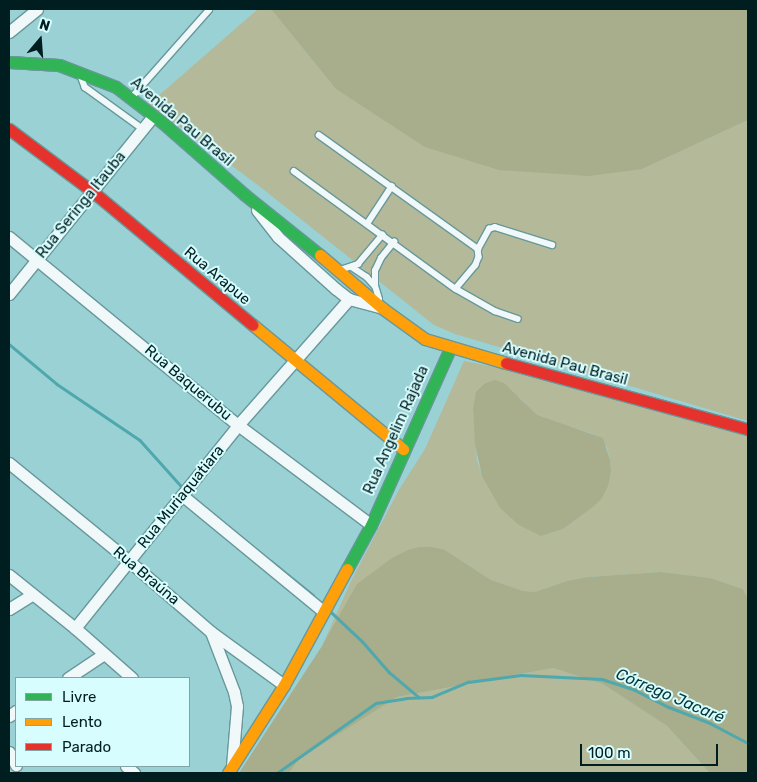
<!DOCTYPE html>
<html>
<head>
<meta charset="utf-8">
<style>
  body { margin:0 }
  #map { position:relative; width:757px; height:782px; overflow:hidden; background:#9ad1d4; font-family:Rubik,sans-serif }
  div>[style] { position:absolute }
  .green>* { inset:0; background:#b4b999 }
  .forest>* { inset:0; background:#a8ad8b }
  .stream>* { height:2.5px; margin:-1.25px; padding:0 1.25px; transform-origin:1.25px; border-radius:1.25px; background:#4fa8ae }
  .roads { filter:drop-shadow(1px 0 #68989a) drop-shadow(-1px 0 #68989a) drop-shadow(0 1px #68989a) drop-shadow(0 -1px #68989a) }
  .lane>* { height:5.5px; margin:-2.75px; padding:0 2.75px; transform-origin:2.75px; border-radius:2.75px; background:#f0f8f9 }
  .street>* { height:11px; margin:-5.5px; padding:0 5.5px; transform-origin:5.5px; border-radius:5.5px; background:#f0f8f9 }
  .fast>* { height:11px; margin:-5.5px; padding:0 5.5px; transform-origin:5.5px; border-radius:5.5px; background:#30b455 }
  .slow>* { height:11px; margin:-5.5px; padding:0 5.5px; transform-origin:5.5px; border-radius:5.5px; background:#ff9f0a }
  .jam>* { height:11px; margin:-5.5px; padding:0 5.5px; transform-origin:5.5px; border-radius:5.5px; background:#e5322d }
  span { translate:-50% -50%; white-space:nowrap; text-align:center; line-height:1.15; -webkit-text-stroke:4px #d8fdff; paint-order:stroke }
  .street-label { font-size:15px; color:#001e20 }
  .water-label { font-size:16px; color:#053739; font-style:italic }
  .frame { position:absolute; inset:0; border:10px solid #001e20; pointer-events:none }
  .legend { position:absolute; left:15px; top:677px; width:175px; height:90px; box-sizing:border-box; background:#d8fdff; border:1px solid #82a4a6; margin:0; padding:6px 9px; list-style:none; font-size:15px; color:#001e20 }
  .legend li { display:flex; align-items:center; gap:10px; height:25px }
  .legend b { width:25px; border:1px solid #82a4a6 }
  .north { position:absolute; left:15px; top:15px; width:50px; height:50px; -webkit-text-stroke:4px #d8fdff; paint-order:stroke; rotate:18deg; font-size:14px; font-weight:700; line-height:20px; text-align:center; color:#001e20 }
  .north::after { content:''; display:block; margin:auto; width:18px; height:22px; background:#001e20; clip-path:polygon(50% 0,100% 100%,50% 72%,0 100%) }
  .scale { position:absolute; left:580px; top:744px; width:138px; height:22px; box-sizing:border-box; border:2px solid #001e20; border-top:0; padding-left:6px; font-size:15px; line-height:18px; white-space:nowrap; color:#001e20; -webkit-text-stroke:4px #d8fdff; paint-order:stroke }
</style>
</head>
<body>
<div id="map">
  <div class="green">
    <div style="clip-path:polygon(258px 9px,271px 9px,336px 89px,642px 169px,748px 120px,748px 421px,455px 334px,434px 325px,263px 189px,149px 104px)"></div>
    <div style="clip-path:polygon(evenodd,464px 361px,536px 375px,748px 436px,748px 599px,743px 589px,710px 578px,661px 572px,588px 577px,567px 581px,535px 592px,523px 591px,491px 580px,445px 550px,408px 550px,379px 570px,322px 646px,351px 581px,400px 488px,425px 449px,464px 361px,519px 397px,537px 416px,593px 434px,607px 447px,610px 460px,611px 471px,593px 507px,563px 529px,541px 536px,482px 476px,477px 460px,473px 409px,519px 397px)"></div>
    <div style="clip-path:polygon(553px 668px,603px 684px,667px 726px,710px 773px,289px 773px,298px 759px,397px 697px)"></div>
  </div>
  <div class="forest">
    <div style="clip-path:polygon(271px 9px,748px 9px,748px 120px,642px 169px,589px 176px,499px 170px,425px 147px,336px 89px)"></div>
    <div style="clip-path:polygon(495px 380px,504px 383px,537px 415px,603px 438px,610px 460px,611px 471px,608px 486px,602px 498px,593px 507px,563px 529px,541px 536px,519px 525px,500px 508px,482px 476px,475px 444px,473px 409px,476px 392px,484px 384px)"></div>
    <div style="clip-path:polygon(419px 547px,432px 547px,445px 550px,491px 580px,523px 591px,535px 592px,567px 581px,588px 577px,661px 572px,710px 578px,743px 589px,748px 599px,748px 773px,710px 773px,667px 726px,603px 684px,553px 668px,397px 697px,299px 759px,289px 773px,239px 773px,322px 646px,357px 584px,392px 558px,408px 550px)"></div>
  </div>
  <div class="stream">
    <div style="left:9px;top:344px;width:62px;rotate:39.8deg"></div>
    <div style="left:57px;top:384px;width:100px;rotate:34deg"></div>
    <div style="left:140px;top:440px;width:63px;rotate:48.2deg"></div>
    <div style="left:271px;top:561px;width:54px;rotate:39deg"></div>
    <div style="left:330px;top:611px;width:45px;rotate:43.2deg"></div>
    <div style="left:363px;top:642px;width:40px;rotate:49deg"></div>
    <div style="left:389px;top:672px;width:39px;rotate:40deg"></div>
    <div style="left:277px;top:773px;width:121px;rotate:-35.3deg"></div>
    <div style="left:376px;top:703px;width:30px;rotate:-9deg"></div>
    <div style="left:406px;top:698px;width:26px;rotate:-2deg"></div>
    <div style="left:432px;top:697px;width:39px;rotate:-23deg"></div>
    <div style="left:468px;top:682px;width:53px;rotate:-7.5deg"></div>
    <div style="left:521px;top:675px;width:81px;rotate:2.8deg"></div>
    <div style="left:602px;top:679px;width:35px;rotate:18deg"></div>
    <div style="left:635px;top:690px;width:38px;rotate:27deg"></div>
    <div style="left:669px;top:707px;width:44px;rotate:21.3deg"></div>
    <div style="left:710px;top:723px;width:43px;rotate:27.8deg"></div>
  </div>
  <div class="roads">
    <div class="lane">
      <div style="left:81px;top:76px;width:12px;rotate:70deg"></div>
      <div style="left:85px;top:87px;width:72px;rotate:35.9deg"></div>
      <div style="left:132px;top:97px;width:116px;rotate:-48.5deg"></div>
      <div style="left:319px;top:135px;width:196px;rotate:35.6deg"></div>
      <div style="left:478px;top:249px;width:8px;rotate:83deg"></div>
      <div style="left:479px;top:257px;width:9px;rotate:111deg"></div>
      <div style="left:476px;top:265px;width:31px;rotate:130deg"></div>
      <div style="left:294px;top:171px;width:200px;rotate:36.1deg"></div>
      <div style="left:456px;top:289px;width:45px;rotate:29.4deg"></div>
      <div style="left:495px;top:311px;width:24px;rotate:19deg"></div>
      <div style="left:367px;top:224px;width:45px;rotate:-56.7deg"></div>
      <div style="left:478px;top:249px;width:23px;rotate:-61deg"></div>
      <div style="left:489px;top:229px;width:6px;rotate:-18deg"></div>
      <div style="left:495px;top:227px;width:60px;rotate:17.5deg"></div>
      <div style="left:352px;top:267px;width:18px;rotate:34deg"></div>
      <div style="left:367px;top:277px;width:12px;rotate:48deg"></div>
      <div style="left:343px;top:269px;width:16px;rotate:-18deg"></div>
      <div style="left:358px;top:264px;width:38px;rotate:-50deg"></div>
      <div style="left:379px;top:299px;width:14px;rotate:-107deg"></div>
      <div style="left:375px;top:286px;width:15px;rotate:-90deg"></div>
      <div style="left:375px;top:271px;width:14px;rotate:-65deg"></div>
      <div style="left:381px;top:258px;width:21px;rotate:-51deg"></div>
    </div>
    <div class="street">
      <div style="left:9px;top:32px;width:36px;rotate:-39deg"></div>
      <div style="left:257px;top:210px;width:34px;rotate:52deg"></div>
      <div style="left:278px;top:237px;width:78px;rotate:41.9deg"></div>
      <div style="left:336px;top:289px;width:16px;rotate:38deg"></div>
      <div style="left:349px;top:299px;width:34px;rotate:15deg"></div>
      <div style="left:9px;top:237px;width:296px;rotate:39.4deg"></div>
      <div style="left:238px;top:425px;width:166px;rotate:36.9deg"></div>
      <div style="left:9px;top:294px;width:229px;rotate:-51deg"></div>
      <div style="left:9px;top:463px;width:155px;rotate:39.2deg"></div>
      <div style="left:129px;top:561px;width:108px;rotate:40.9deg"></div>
      <div style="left:211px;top:632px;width:90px;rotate:36deg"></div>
      <div style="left:183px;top:496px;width:181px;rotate:39.4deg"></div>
      <div style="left:9px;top:575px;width:85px;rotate:38.8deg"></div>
      <div style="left:75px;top:628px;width:76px;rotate:41.3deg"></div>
      <div style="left:9px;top:609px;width:26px;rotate:-32deg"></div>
      <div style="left:75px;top:628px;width:260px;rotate:-51.2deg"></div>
      <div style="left:238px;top:425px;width:168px;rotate:-48.6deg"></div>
      <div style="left:211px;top:632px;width:64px;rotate:69deg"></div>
      <div style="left:234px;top:692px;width:14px;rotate:78deg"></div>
      <div style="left:237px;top:706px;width:59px;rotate:94.8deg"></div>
      <div style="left:68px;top:678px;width:43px;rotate:-33.7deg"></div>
      <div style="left:9px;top:716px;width:9px;rotate:-36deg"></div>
      <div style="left:9px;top:752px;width:15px;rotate:62deg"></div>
      <div style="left:126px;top:766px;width:11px;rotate:41deg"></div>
    </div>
    <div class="fast">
      <div style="left:9px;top:62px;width:50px;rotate:3.4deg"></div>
      <div style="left:59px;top:65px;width:61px;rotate:21.1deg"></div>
      <div style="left:116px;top:87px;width:59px;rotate:37.5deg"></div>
      <div style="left:163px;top:123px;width:109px;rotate:41.3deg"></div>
      <div style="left:245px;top:195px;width:96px;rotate:38.7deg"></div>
      <div style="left:347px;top:569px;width:50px;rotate:-61.4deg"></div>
      <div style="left:371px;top:525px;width:194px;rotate:-65.9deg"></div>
    </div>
    <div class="slow">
      <div style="left:320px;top:255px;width:82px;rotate:40.5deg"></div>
      <div style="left:382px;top:308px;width:53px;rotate:35.8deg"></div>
      <div style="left:425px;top:339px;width:84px;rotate:16.5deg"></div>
      <div style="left:253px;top:325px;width:195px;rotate:39.6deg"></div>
      <div style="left:228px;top:773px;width:104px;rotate:-57.5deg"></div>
      <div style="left:284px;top:685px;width:132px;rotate:-61.5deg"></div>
    </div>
    <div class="jam">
      <div style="left:9px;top:129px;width:104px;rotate:36.8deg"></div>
      <div style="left:92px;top:191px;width:209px;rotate:39.8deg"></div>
      <div style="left:506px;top:363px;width:251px;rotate:15.3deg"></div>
    </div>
  </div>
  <div class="street-label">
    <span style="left:182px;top:122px;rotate:40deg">Avenida Pau Brasil</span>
    <span style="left:81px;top:205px;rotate:-51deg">Rua Seringa Itauba</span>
    <span style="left:217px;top:276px;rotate:40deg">Rua Arapue</span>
    <span style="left:565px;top:364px;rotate:15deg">Avenida Pau Brasil</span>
    <span style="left:188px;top:383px;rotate:40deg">Rua Baquerubu</span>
    <span style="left:396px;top:430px;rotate:-66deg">Rua Angelim Rajada</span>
    <span style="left:181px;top:497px;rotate:-51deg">Rua Muriaquatiara</span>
    <span style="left:146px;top:576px;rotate:40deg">Rua Braúna</span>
  </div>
  <div class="water-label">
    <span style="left:670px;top:696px;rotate:23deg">Córrego Jacaré</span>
  </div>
  <div class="frame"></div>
  <ul class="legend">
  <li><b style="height:6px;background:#30b455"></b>Livre</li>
  <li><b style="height:6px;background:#ff9f0a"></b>Lento</li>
  <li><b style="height:6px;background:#e5322d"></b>Parado</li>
  </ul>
  <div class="north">N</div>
  <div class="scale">100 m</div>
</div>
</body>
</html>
